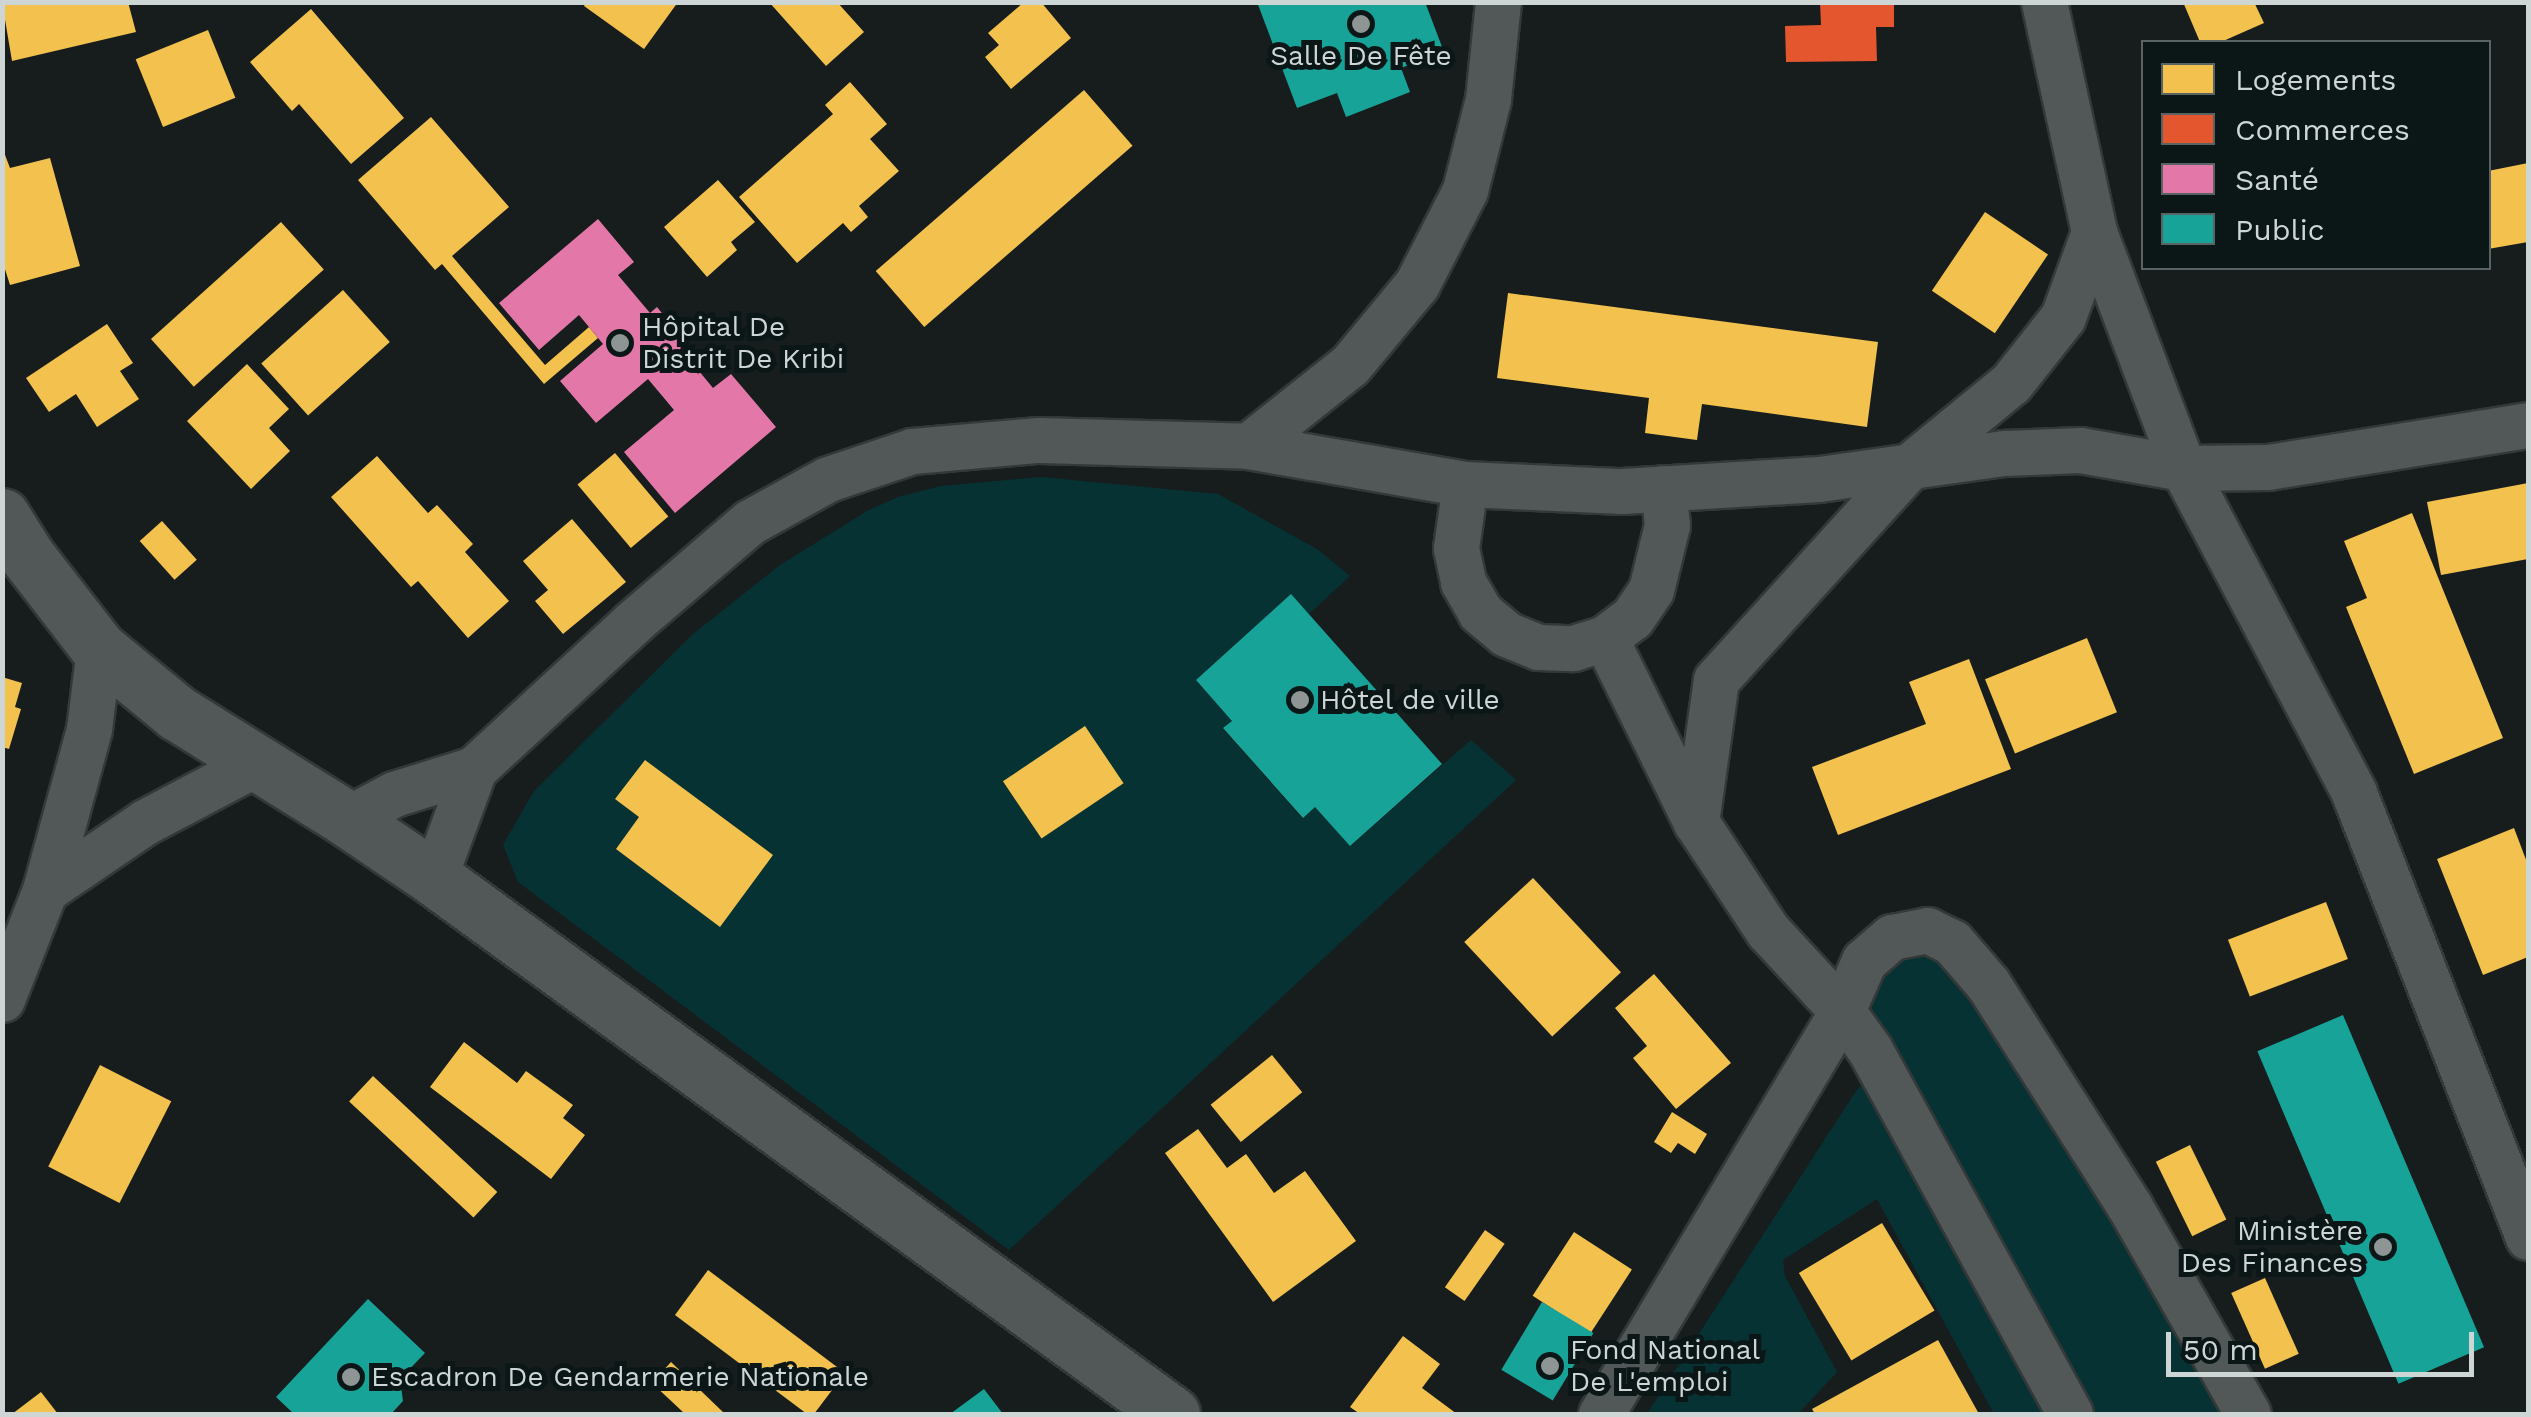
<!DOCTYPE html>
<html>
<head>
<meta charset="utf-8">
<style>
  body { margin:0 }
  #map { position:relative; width:2531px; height:1417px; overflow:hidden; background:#171d1d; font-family:"Work Sans",sans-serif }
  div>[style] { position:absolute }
  .green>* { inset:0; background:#073233 }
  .homes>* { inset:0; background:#f2c14e; transform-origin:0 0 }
  .shops>* { inset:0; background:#e4572e }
  .health>* { inset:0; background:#e377a8 }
  .public>* { inset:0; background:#17a398; transform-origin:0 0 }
  .roads { filter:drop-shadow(2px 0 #333838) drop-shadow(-2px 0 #333838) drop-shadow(0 2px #333838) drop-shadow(0 -2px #333838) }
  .minor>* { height:45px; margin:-22.5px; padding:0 22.5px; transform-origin:22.5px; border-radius:22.5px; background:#525757 }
  .tertiary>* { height:55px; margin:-27.5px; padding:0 27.5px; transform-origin:27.5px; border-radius:27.5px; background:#525757 }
  .dots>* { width:28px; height:28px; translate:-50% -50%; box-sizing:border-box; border:5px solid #0b1717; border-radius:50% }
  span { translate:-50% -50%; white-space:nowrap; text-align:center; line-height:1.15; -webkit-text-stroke:10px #0b1717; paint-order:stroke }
  .poi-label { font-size:28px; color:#cdd5d5 }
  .left { translate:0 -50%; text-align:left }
  .right { translate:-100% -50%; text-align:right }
  .frame { position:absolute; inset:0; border:5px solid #cdd5d5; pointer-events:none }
  .legend { position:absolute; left:2141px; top:40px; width:350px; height:230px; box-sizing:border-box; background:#0b1717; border:2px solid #596363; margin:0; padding:12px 18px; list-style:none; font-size:30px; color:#cdd5d5 }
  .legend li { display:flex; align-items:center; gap:20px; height:50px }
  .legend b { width:50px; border:2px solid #596363 }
  .scale { position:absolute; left:2166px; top:1332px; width:308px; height:45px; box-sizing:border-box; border:5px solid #cdd5d5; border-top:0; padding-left:12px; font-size:30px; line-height:35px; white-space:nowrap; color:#cdd5d5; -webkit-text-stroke:8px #0b1717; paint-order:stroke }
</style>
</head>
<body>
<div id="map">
  <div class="green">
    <div style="clip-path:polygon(1041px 477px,1218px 494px,1317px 549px,1350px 576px,1309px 614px,1291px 595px,1196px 680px,1232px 721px,1223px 729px,1302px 818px,1315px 807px,1350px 846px,1471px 740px,1516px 780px,1009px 1250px,518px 882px,503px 845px,534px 791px,693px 634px,780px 565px,867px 511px,898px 497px,941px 486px)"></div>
    <div style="clip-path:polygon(1919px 947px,1981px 984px,2242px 1414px,1994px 1414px,1877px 1199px,1783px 1260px,1785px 1276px,1837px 1372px,1798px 1414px,1647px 1414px,1856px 1091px,1882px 1063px,1847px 1010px)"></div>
  </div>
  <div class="homes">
    <div style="clip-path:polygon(2px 2px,128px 2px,136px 32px,12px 61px)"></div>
    <div style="clip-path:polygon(586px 2px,678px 2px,644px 49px,584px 6px)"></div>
    <div style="clip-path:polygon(769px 2px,837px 2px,864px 32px,826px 66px)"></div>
    <div style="clip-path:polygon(1024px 2px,1041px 2px,1071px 38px,1011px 89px,985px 57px,999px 45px,988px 33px)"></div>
    <div style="clip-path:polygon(2183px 2px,2254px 2px,2264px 23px,2221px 42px,2200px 42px)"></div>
    <div style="clip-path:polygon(311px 9px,404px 118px,351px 164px,299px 104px,292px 111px,250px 62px)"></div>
    <div style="left:208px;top:30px;width:73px;height:78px;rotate:68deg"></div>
    <div style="clip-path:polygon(850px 82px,887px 124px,870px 139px,899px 171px,859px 206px,868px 217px,851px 232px,843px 223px,797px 263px,739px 197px,833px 114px,825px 105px)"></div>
    <div style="left:1084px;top:90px;width:74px;height:276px;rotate:49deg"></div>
    <div style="clip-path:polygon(431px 117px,509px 207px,452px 256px,545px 365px,589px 327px,598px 338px,544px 384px,442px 264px,435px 270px,358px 180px)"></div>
    <div style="clip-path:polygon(2px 147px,10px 168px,50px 158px,80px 266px,10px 285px,2px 260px)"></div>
    <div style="clip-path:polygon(2528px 163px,2528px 242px,2488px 249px,2488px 171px)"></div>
    <div style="clip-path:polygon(718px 180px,755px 222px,731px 242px,737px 250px,707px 277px,664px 227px)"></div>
    <div style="left:1985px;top:212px;width:76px;height:95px;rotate:34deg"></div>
    <div style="left:281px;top:222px;width:64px;height:175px;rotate:48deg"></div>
    <div style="left:343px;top:290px;width:70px;height:110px;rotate:48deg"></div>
    <div style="clip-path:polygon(1508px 293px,1878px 342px,1867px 427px,1702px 404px,1697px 440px,1645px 433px,1649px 398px,1497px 378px)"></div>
    <div style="clip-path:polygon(107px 324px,133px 363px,120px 371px,139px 399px,97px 427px,76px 394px,49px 412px,26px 378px)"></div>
    <div style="clip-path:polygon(247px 364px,289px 409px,269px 428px,290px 451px,251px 489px,187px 421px)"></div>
    <div style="left:615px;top:453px;width:83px;height:49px;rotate:50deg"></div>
    <div style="clip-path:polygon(377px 456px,428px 513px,437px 505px,473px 544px,465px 552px,509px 601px,468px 638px,418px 581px,411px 587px,331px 497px)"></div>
    <div style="clip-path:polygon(2528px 483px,2528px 559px,2441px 575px,2427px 502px)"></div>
    <div style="clip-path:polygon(2412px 513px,2503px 738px,2414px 774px,2346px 607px,2367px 598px,2344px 541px)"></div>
    <div style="clip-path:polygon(572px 519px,626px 582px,563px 634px,535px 601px,548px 590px,523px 561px)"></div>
    <div style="left:162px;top:521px;width:52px;height:30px;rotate:48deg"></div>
    <div style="left:2087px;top:638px;width:80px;height:110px;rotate:68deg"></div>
    <div style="clip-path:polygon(1969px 659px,2011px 769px,1838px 835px,1812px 767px,1926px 724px,1909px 682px)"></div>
    <div style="clip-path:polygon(2px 677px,22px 683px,15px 707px,21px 709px,9px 749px,2px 747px)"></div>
    <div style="left:1085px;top:726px;width:69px;height:99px;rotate:56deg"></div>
    <div style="clip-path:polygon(645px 760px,773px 855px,720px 927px,616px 849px,639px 817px,615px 799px)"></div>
    <div style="clip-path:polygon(2514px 828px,2528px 865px,2528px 957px,2483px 975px,2437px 859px)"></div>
    <div style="left:1533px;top:878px;width:129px;height:94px;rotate:47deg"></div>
    <div style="left:2326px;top:902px;width:61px;height:105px;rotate:69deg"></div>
    <div style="clip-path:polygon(1654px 974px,1731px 1063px,1676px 1109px,1633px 1058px,1647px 1046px,1615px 1008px)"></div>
    <div style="clip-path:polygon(464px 1042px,517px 1083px,526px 1071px,573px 1105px,563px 1118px,585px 1135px,551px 1179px,430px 1087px)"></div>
    <div style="left:1272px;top:1055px;width:48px;height:79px;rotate:51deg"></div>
    <div style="left:100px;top:1065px;width:80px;height:114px;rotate:27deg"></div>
    <div style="left:373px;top:1076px;width:170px;height:35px;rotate:43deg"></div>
    <div style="clip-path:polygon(1672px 1112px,1707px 1134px,1695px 1154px,1678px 1143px,1671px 1153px,1654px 1142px)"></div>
    <div style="clip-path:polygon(1198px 1129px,1227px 1168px,1246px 1154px,1274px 1193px,1305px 1171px,1356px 1241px,1273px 1302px,1165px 1153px)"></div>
    <div style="left:2190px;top:1145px;width:83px;height:38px;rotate:64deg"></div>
    <div style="left:1882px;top:1223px;width:102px;height:97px;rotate:59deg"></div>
    <div style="left:1485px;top:1230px;width:24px;height:70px;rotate:35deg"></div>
    <div style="left:1574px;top:1232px;width:69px;height:76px;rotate:33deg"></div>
    <div style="clip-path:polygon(708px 1270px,845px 1373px,814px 1414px,807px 1414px,675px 1315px)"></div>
    <div style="left:2265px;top:1278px;width:83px;height:37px;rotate:66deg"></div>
    <div style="clip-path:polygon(1403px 1336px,1440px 1364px,1422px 1388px,1457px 1414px,1360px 1414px,1350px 1407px)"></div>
    <div style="clip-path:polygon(1938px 1340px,1979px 1414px,1815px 1414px,1812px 1409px)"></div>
    <div style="clip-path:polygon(671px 1362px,725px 1414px,685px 1414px,652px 1383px)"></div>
    <div style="clip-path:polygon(41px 1392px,58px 1414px,12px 1414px)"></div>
  </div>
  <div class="shops">
    <div style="clip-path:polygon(1820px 2px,1894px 2px,1894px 27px,1876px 27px,1877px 61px,1786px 62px,1785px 26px,1821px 25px)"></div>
  </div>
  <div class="health">
    <div style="clip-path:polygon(598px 219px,634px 262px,618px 275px,650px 313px,657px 307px,686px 343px,680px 348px,713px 388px,731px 374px,776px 427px,675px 513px,624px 452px,674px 410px,648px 379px,596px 423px,560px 381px,603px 344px,579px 315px,539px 350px,499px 303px)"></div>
  </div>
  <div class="public">
    <div style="clip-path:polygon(1257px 2px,1425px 2px,1444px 52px,1401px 68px,1410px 92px,1346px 117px,1337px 93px,1297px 108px)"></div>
    <div style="clip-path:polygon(1291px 594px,1442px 764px,1350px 846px,1315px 807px,1303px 818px,1223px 728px,1232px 721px,1196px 680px)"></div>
    <div style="left:2343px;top:1015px;width:361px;height:93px;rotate:67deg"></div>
    <div style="clip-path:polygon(368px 1299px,425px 1353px,400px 1379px,403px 1401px,391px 1414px,294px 1414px,276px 1397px)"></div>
    <div style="left:1542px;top:1302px;width:60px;height:79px;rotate:31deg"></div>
    <div style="clip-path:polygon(984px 1389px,1003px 1414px,950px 1414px)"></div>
  </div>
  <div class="roads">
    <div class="minor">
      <div style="left:2044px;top:2px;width:235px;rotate:77.7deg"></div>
      <div style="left:2094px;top:232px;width:252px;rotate:69.3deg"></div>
      <div style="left:2183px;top:468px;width:367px;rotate:62.2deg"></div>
      <div style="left:2354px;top:793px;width:477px;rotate:68.6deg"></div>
      <div style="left:1248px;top:446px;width:130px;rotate:-38.5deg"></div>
      <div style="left:1350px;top:365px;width:105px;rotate:-50.4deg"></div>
      <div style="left:1417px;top:284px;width:106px;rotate:-62.9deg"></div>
      <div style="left:1465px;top:190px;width:94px;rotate:-75.8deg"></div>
      <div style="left:1488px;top:99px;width:98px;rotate:-84.1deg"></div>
      <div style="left:1465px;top:484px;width:65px;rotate:98deg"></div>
      <div style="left:1456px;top:548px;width:35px;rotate:78deg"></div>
      <div style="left:1463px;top:582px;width:34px;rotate:60deg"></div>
      <div style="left:1480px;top:612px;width:34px;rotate:40deg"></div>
      <div style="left:1506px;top:634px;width:35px;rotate:22deg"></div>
      <div style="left:1538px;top:647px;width:35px;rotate:2deg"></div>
      <div style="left:1573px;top:648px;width:34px;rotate:-17deg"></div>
      <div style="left:1605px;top:638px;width:34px;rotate:-37deg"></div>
      <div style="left:1632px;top:618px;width:34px;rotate:-56deg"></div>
      <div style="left:1651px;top:590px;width:67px;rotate:-76.2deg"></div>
      <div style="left:1667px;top:525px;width:37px;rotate:-96deg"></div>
      <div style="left:1605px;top:638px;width:205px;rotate:63.7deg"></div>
      <div style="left:1696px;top:822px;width:131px;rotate:56.6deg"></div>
      <div style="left:1768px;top:931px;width:109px;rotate:47.2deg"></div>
      <div style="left:1842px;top:1011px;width:48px;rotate:54.3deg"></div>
      <div style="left:1870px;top:1050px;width:415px;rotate:61.2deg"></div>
      <div style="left:347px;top:819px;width:53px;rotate:-28deg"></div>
      <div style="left:394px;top:794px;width:84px;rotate:-17.4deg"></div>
      <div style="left:1696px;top:822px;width:143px;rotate:-82deg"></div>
      <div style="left:1716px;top:680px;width:290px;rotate:-47.8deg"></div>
      <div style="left:1911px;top:465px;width:129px;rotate:-39.4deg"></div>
      <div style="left:2011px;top:383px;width:84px;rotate:-51.8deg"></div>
      <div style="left:2063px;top:317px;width:90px;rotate:-70deg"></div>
      <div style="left:434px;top:878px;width:116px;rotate:-69.8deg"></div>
      <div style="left:474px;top:769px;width:215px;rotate:-42.7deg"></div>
      <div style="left:632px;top:623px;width:155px;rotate:-40.6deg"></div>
      <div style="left:750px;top:522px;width:89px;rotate:-28.9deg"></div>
      <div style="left:828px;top:479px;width:89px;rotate:-18.4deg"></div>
      <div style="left:912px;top:451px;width:127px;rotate:-5deg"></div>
      <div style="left:1039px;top:440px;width:209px;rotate:1.6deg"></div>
      <div style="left:1248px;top:446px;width:220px;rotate:9.9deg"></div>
      <div style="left:1465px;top:484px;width:157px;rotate:2.6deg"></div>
      <div style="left:1622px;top:491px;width:197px;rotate:-3.5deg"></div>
      <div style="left:1819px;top:479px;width:188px;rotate:-8deg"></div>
      <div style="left:2005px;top:453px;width:75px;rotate:-2.3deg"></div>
      <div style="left:2080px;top:450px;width:105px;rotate:9.9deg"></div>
      <div style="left:2183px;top:468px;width:85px;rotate:-0.7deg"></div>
      <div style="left:2268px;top:467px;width:263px;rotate:-9.2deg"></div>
      <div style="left:45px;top:890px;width:121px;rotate:-34.2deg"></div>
      <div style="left:145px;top:822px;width:127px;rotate:-27.8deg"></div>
      <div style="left:2px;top:999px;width:117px;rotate:-68.5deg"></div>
      <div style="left:45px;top:890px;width:167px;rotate:-74.7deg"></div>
      <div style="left:89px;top:729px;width:81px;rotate:-82.9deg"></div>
      <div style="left:1601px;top:1414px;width:470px;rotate:-59.1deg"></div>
      <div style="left:1842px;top:1011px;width:55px;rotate:-66.3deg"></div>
      <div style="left:1864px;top:961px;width:37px;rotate:-41deg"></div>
      <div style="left:1892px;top:937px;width:36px;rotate:-11deg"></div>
      <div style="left:1927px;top:930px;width:28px;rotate:26deg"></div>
      <div style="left:1952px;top:942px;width:55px;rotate:49.4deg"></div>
      <div style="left:1988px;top:984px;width:264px;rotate:57.5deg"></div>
      <div style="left:2130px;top:1207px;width:238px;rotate:60.3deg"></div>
    </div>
    <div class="tertiary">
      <div style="left:2px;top:516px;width:47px;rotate:58deg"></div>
      <div style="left:27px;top:556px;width:118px;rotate:52.3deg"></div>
      <div style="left:99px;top:649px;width:101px;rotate:39.4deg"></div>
      <div style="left:177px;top:713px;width:200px;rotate:31.9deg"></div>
      <div style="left:347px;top:819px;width:105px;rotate:34.1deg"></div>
      <div style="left:434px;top:878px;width:912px;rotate:35.99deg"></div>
    </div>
  </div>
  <div class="dots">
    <div style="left:1361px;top:24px;background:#8d9595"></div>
    <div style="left:620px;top:343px;background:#8d9595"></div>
    <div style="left:1300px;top:700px;background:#8d9595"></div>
    <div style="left:2383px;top:1247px;background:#8d9595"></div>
    <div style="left:1550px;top:1366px;background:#8d9595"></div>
    <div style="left:351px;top:1377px;background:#8d9595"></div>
  </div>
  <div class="poi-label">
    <span style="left:1361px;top:56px">Salle De Fête</span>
    <span class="left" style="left:642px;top:343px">Hôpital De<br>Distrit De Kribi</span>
    <span class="left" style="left:1320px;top:700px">Hôtel de ville</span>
    <span class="right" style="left:2363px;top:1247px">Ministère<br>Des Finances</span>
    <span class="left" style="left:1570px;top:1366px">Fond National<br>De L'emploi</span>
    <span class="left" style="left:371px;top:1377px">Escadron De Gendarmerie Nationale</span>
  </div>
  <div class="frame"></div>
  <ul class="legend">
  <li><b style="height:28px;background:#f2c14e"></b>Logements</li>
  <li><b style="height:28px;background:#e4572e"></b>Commerces</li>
  <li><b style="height:28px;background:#e377a8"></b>Santé</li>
  <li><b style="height:28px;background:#17a398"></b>Public</li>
  </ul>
  <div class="scale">50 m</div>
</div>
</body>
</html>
